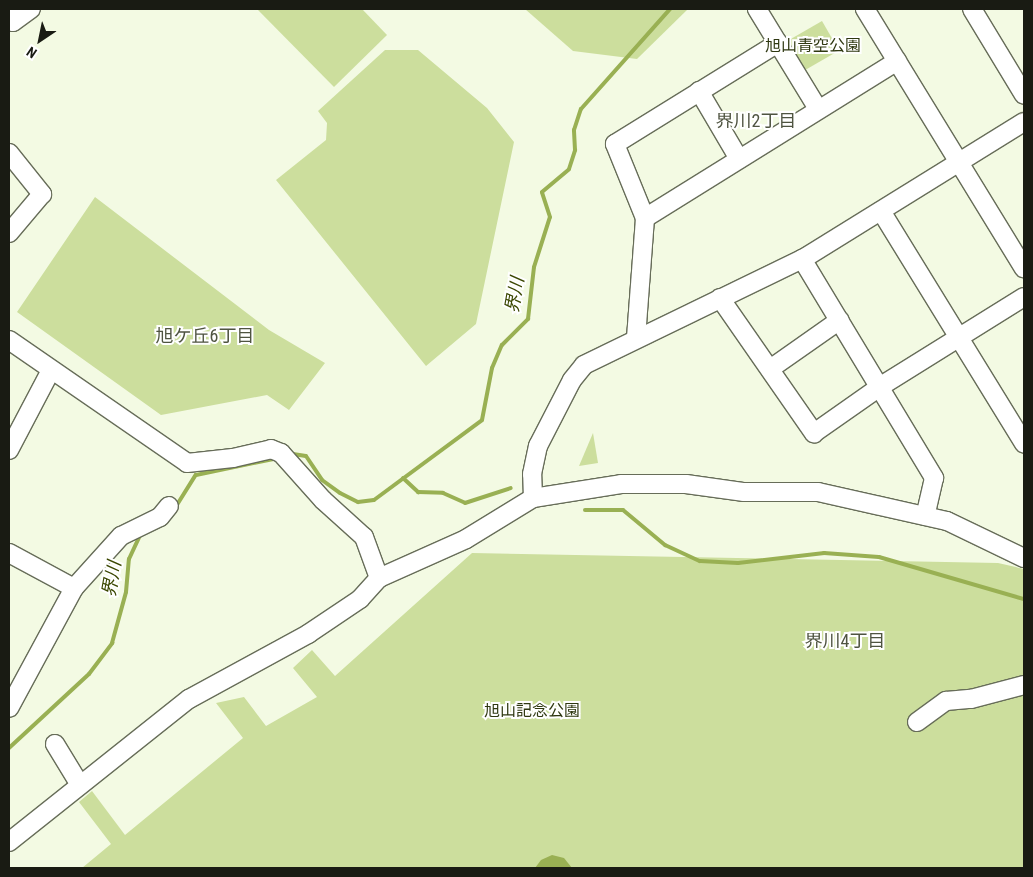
<!DOCTYPE html>
<html>
<head>
<meta charset="utf-8">
<style>
  body { margin:0 }
  #map { position:relative; width:1033px; height:877px; overflow:hidden; background:#f3fae3; font-family:"Roboto Condensed","Noto Sans JP",sans-serif }
  div>[style] { position:absolute }
  .green>* { inset:0; background:#ccde9d; transform-origin:0 0 }
  .water>* { inset:0; background:#99b053 }
  .stream>* { height:4px; margin:-2px; padding:0 2px; transform-origin:2px; border-radius:2px; background:#99b053 }
  .roads { filter:drop-shadow(1px 0 #676d59) drop-shadow(-1px 0 #676d59) drop-shadow(0 1px #676d59) drop-shadow(0 -1px #676d59) }
  .minor>* { height:18px; margin:-9px; padding:0 9px; transform-origin:9px; border-radius:9px; background:#fff }
  span { translate:-50% -50%; white-space:nowrap; text-align:center; line-height:1.15; -webkit-text-stroke:4px #fff; paint-order:stroke }
  .park-label { font-size:16px; color:#2f3811 }
  .neighbourhood-label { font-size:18px; color:#4f5441 }
  .water-label { font-size:18px; color:#3a4700; font-style:italic }
  .frame { position:absolute; inset:0; border:10px solid #191b13; pointer-events:none }
  .north { position:absolute; left:15px; top:15px; width:50px; height:50px; -webkit-text-stroke:4px #fff; paint-order:stroke; rotate:214deg; font-size:14px; font-weight:700; line-height:20px; text-align:center; color:#191b13 }
  .north::after { content:''; display:block; margin:auto; width:18px; height:22px; background:#191b13; clip-path:polygon(50% 0,100% 100%,50% 72%,0 100%) }
</style>
</head>
<body>
<div id="map">
  <div class="green">
    <div style="clip-path:polygon(257px 9px,362px 9px,387px 35px,334px 87px)"></div>
    <div style="clip-path:polygon(525px 9px,688px 9px,637px 59px,573px 51px)"></div>
    <div style="left:822px;top:21px;width:34px;height:40px;rotate:60deg"></div>
    <div style="clip-path:polygon(385px 50px,418px 50px,487px 108px,514px 142px,476px 324px,426px 366px,276px 180px,326px 140px,327px 123px,318px 111px)"></div>
    <div style="clip-path:polygon(95px 197px,269px 330px,325px 363px,289px 410px,267px 395px,161px 415px,17px 312px)"></div>
    <div style="clip-path:polygon(593px 433px,598px 463px,579px 466px)"></div>
    <div style="clip-path:polygon(472px 553px,998px 563px,1024px 569px,1024px 868px,82px 868px,111px 844px,79px 802px,92px 791px,125px 835px,243px 738px,216px 703px,244px 697px,266px 726px,317px 697px,293px 668px,312px 650px,335px 676px)"></div>
  </div>
  <div class="water">
    <div style="clip-path:polygon(552px 855px,564px 858px,572px 868px,535px 868px,541px 860px)"></div>
  </div>
  <div class="stream">
    <div style="left:293px;top:454px;width:13px;rotate:9deg"></div>
    <div style="left:306px;top:456px;width:29px;rotate:56deg"></div>
    <div style="left:322px;top:480px;width:22px;rotate:36deg"></div>
    <div style="left:340px;top:493px;width:20px;rotate:27deg"></div>
    <div style="left:358px;top:502px;width:16px;rotate:-7deg"></div>
    <div style="left:374px;top:500px;width:134px;rotate:-36.5deg"></div>
    <div style="left:482px;top:420px;width:53px;rotate:-79.1deg"></div>
    <div style="left:492px;top:368px;width:25px;rotate:-67deg"></div>
    <div style="left:502px;top:345px;width:37px;rotate:-45deg"></div>
    <div style="left:528px;top:319px;width:52px;rotate:-83.4deg"></div>
    <div style="left:534px;top:267px;width:52px;rotate:-72.3deg"></div>
    <div style="left:550px;top:217px;width:26px;rotate:-108deg"></div>
    <div style="left:542px;top:192px;width:35px;rotate:-40deg"></div>
    <div style="left:569px;top:169px;width:20px;rotate:-72deg"></div>
    <div style="left:575px;top:150px;width:20px;rotate:-93deg"></div>
    <div style="left:574px;top:130px;width:22px;rotate:-72deg"></div>
    <div style="left:581px;top:109px;width:134px;rotate:-48.3deg"></div>
    <div style="left:403px;top:478px;width:21px;rotate:43deg"></div>
    <div style="left:418px;top:492px;width:25px;rotate:2deg"></div>
    <div style="left:443px;top:493px;width:24px;rotate:24deg"></div>
    <div style="left:465px;top:503px;width:48px;rotate:-18.1deg"></div>
    <div style="left:175px;top:508px;width:39px;rotate:-58deg"></div>
    <div style="left:196px;top:475px;width:79px;rotate:-11.7deg"></div>
    <div style="left:585px;top:510px;width:38px"></div>
    <div style="left:623px;top:510px;width:55px;rotate:39.8deg"></div>
    <div style="left:665px;top:545px;width:38px;rotate:25deg"></div>
    <div style="left:700px;top:561px;width:38px;rotate:3deg"></div>
    <div style="left:738px;top:563px;width:87px;rotate:-6.6deg"></div>
    <div style="left:824px;top:553px;width:55px;rotate:4.2deg"></div>
    <div style="left:879px;top:557px;width:151px;rotate:16.2deg"></div>
    <div style="left:9px;top:748px;width:109px;rotate:-42.8deg"></div>
    <div style="left:89px;top:674px;width:39px;rotate:-53deg"></div>
    <div style="left:112px;top:643px;width:53px;rotate:-74.6deg"></div>
    <div style="left:126px;top:592px;width:33px;rotate:-85deg"></div>
    <div style="left:129px;top:559px;width:26px;rotate:-65deg"></div>
  </div>
  <div class="roads">
    <div class="minor">
      <div style="left:757px;top:9px;width:117px;rotate:58.6deg"></div>
      <div style="left:865px;top:9px;width:304px;rotate:58.5deg"></div>
      <div style="left:972px;top:9px;width:100px;rotate:58.8deg"></div>
      <div style="left:9px;top:16px;width:7px;rotate:56deg"></div>
      <div style="left:13px;top:22px;width:22px;rotate:-36deg"></div>
      <div style="left:699px;top:91px;width:79px;rotate:59.5deg"></div>
      <div style="left:9px;top:153px;width:53px;rotate:51.2deg"></div>
      <div style="left:42px;top:194px;width:51px;rotate:130.2deg"></div>
      <div style="left:881px;top:211px;width:273px;rotate:58.4deg"></div>
      <div style="left:645px;top:218px;width:80px;rotate:-112.1deg"></div>
      <div style="left:615px;top:144px;width:192px;rotate:-31.8deg"></div>
      <div style="left:802px;top:259px;width:256px;rotate:58.9deg"></div>
      <div style="left:934px;top:478px;width:39px;rotate:103deg"></div>
      <div style="left:720px;top:298px;width:165px;rotate:55.2deg"></div>
      <div style="left:814px;top:433px;width:82px;rotate:-35deg"></div>
      <div style="left:881px;top:386px;width:168px;rotate:-31.9deg"></div>
      <div style="left:636px;top:338px;width:120px;rotate:-85.7deg"></div>
      <div style="left:645px;top:218px;width:297px;rotate:-31.9deg"></div>
      <div style="left:9px;top:340px;width:216px;rotate:34.6deg"></div>
      <div style="left:187px;top:463px;width:46px;rotate:-6.2deg"></div>
      <div style="left:233px;top:458px;width:39px;rotate:-13deg"></div>
      <div style="left:271px;top:449px;width:11px;rotate:22deg"></div>
      <div style="left:281px;top:453px;width:63px;rotate:48.2deg"></div>
      <div style="left:323px;top:500px;width:55px;rotate:42.1deg"></div>
      <div style="left:364px;top:537px;width:44px;rotate:69.9deg"></div>
      <div style="left:770px;top:369px;width:85px;rotate:-35deg"></div>
      <div style="left:9px;top:450px;width:90px;rotate:-62.3deg"></div>
      <div style="left:533px;top:498px;width:24px;rotate:-92deg"></div>
      <div style="left:532px;top:474px;width:29px;rotate:-78deg"></div>
      <div style="left:538px;top:446px;width:74px;rotate:-62.7deg"></div>
      <div style="left:572px;top:380px;width:19px;rotate:-51deg"></div>
      <div style="left:584px;top:365px;width:247px;rotate:-25.9deg"></div>
      <div style="left:806px;top:257px;width:256px;rotate:-31.8deg"></div>
      <div style="left:9px;top:553px;width:74px;rotate:28.3deg"></div>
      <div style="left:74px;top:588px;width:136px;rotate:118.4deg"></div>
      <div style="left:74px;top:588px;width:70px;rotate:-47.9deg"></div>
      <div style="left:121px;top:536px;width:43px;rotate:-26deg"></div>
      <div style="left:160px;top:517px;width:14px;rotate:-51deg"></div>
      <div style="left:917px;top:722px;width:36px;rotate:-36deg"></div>
      <div style="left:946px;top:701px;width:25px;rotate:-5deg"></div>
      <div style="left:971px;top:699px;width:55px;rotate:-14.8deg"></div>
      <div style="left:55px;top:744px;width:48px;rotate:58.6deg"></div>
      <div style="left:9px;top:842px;width:230px;rotate:-38.5deg"></div>
      <div style="left:189px;top:699px;width:136px;rotate:-28.6deg"></div>
      <div style="left:308px;top:634px;width:63px;rotate:-33.9deg"></div>
      <div style="left:360px;top:599px;width:28px;rotate:-48deg"></div>
      <div style="left:379px;top:578px;width:95px;rotate:-24.1deg"></div>
      <div style="left:466px;top:539px;width:79px;rotate:-31.5deg"></div>
      <div style="left:533px;top:498px;width:89px;rotate:-9deg"></div>
      <div style="left:621px;top:484px;width:65px"></div>
      <div style="left:686px;top:484px;width:59px;rotate:7.9deg"></div>
      <div style="left:744px;top:492px;width:74px"></div>
      <div style="left:818px;top:492px;width:132px;rotate:12.7deg"></div>
      <div style="left:947px;top:521px;width:85px;rotate:25.7deg"></div>
    </div>
  </div>
  <div class="park-label">
    <span style="left:813px;top:46px">旭山青空公園</span>
    <span style="left:532px;top:711px">旭山記念公園</span>
  </div>
  <div class="neighbourhood-label">
    <span style="left:756px;top:121px">界川2丁目</span>
    <span style="left:205px;top:336px">旭ケ丘6丁目</span>
    <span style="left:845px;top:641px">界川4丁目</span>
  </div>
  <div class="water-label">
    <span style="left:515px;top:295px;rotate:-80deg">界川</span>
    <span style="left:112px;top:579px;rotate:-80deg">界川</span>
  </div>
  <div class="frame"></div>
  <div class="north">N</div>
</div>
</body>
</html>
